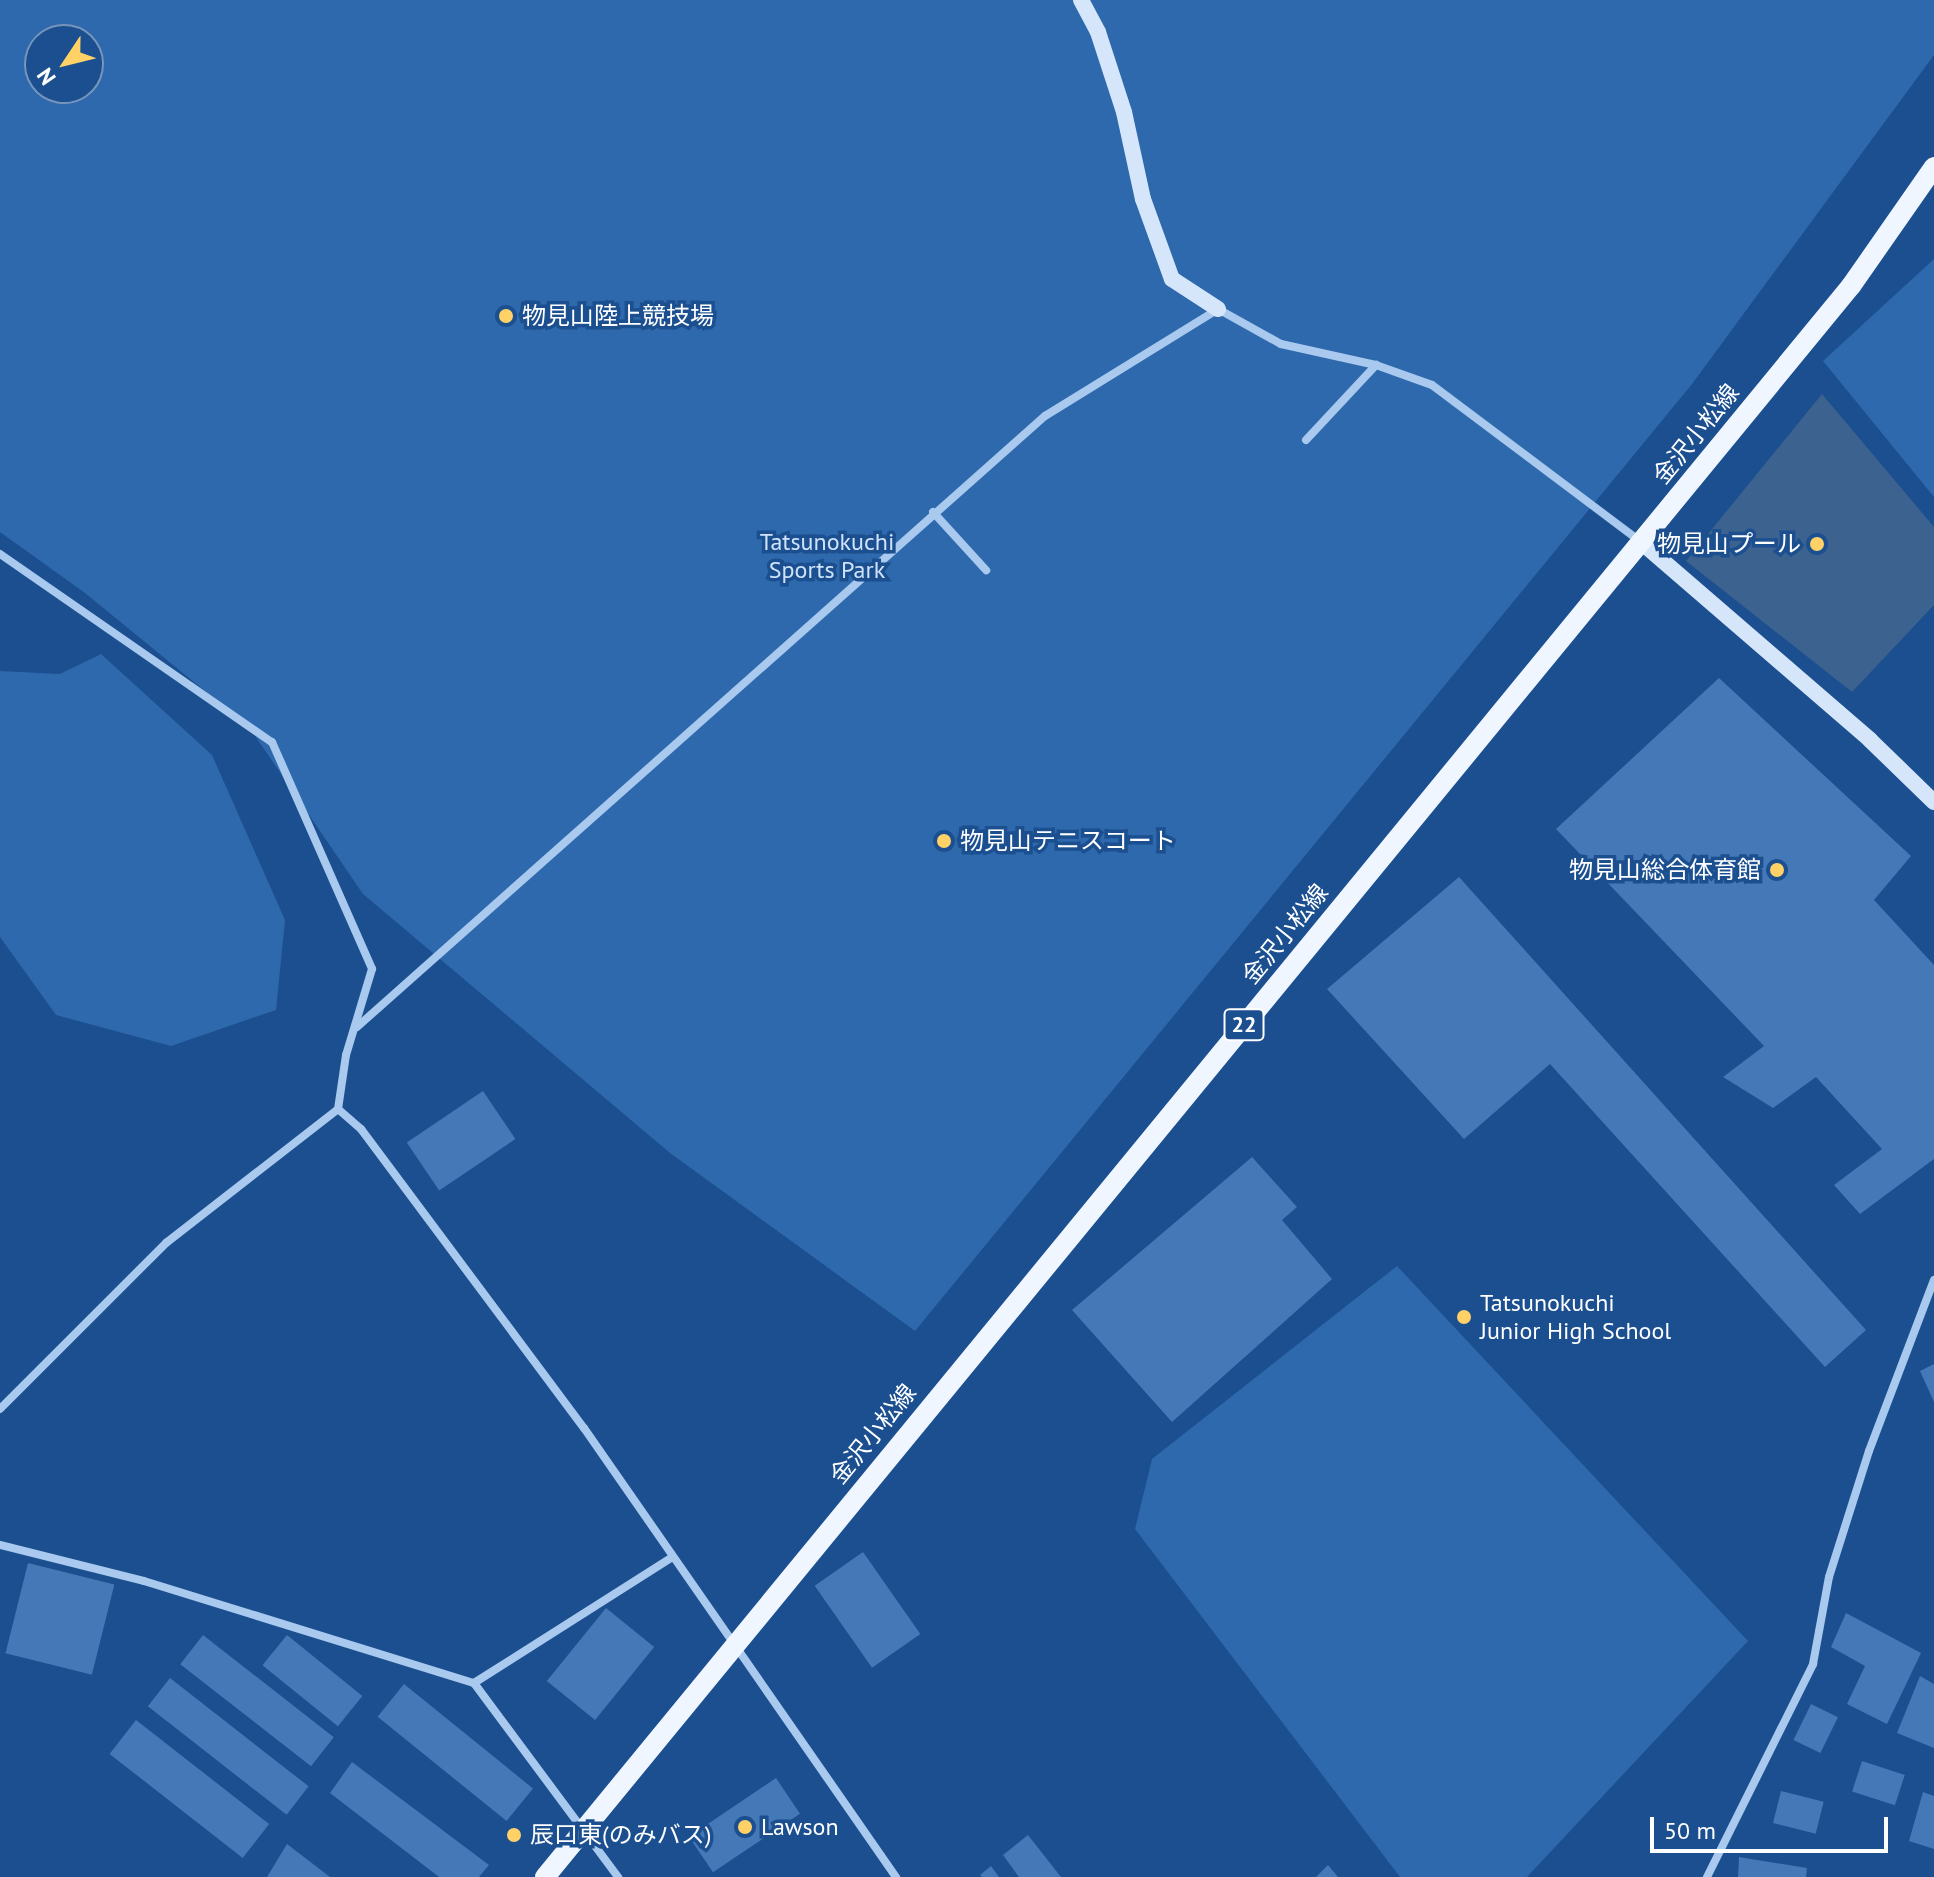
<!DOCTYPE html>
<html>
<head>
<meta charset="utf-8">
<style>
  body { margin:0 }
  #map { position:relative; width:1934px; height:1877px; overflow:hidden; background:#1b4f8f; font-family:"PT Sans","Noto Sans JP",sans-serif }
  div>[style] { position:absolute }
  .green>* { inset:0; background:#2e69ad }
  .water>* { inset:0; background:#3c6290 }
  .building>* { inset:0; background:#4478b7; transform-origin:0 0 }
  .street>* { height:8px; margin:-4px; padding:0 4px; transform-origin:4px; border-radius:4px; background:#a9c9ee }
  .secondary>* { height:16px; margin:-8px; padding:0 8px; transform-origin:8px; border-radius:8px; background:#d6e6fa }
  .primary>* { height:20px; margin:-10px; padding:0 10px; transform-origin:10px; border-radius:10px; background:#f0f6ff }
  .dots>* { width:22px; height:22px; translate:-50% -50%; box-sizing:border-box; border:4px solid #1b4f8f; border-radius:50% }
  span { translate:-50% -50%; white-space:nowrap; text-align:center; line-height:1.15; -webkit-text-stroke:7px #1b4f8f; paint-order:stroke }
  .shield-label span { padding:2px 6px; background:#1b4f8f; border:2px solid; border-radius:6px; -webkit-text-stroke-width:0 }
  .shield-label { font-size:22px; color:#fff; font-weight:700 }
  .poi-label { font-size:24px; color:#fff }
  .left { translate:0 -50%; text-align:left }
  .right { translate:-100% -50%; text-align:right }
  .street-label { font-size:24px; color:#fff }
  .park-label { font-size:24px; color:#cfe3fa }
  .north { position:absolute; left:24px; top:24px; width:80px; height:80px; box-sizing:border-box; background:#1b4f8f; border:2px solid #7695bc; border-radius:50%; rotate:235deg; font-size:22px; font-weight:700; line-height:32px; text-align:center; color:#fff }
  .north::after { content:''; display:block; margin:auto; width:28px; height:36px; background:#ffd166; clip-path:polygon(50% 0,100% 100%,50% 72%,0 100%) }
  .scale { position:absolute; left:1650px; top:1817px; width:238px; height:36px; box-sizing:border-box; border:4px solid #fff; border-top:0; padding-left:10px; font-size:24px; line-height:28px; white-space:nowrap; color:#fff; -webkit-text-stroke:6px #1b4f8f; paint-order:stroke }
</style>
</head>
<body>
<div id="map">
  <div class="green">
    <div style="clip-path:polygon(evenodd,0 0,1934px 0,1934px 55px,1692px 384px,915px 1331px,670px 1153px,363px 894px,249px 727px,85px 593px,0 532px,0 0,40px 40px,88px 40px,88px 88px,40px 88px,40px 40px)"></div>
    <div style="clip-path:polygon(1934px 259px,1934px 497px,1823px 361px)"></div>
    <div style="clip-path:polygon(101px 654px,212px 755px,285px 920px,276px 1010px,171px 1046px,56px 1015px,0 937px,0 671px,60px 674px)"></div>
    <div style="clip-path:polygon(1397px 1266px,1748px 1641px,1527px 1877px,1400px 1877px,1135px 1529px,1152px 1459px)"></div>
  </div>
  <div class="water">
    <div style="clip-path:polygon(1822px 394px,1934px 527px,1934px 605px,1852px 692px,1686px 561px)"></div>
  </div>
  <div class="building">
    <div style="clip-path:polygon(1719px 678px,1911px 856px,1874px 900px,1934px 965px,1934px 1159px,1860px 1214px,1834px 1185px,1882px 1149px,1816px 1077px,1773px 1108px,1723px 1077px,1764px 1046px,1556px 829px)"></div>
    <div style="clip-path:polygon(1459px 877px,1866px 1330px,1825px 1367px,1550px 1064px,1464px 1139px,1327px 989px)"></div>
    <div style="left:483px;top:1091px;width:58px;height:92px;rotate:56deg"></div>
    <div style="clip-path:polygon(1252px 1157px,1297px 1207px,1282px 1220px,1332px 1279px,1172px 1422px,1072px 1310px)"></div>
    <div style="clip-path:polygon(1934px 1364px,1934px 1402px,1920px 1371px)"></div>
    <div style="left:863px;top:1552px;width:100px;height:59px;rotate:55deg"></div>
    <div style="left:28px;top:1563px;width:89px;height:93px;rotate:14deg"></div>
    <div style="left:606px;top:1608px;width:62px;height:94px;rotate:39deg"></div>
    <div style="clip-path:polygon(1846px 1613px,1921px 1653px,1887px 1724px,1847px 1704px,1865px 1666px,1831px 1647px)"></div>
    <div style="left:203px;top:1635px;width:166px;height:37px;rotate:38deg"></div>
    <div style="left:287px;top:1635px;width:97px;height:39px;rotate:39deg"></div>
    <div style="clip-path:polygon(1920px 1676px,1934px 1684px,1934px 1748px,1897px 1733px)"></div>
    <div style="left:170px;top:1678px;width:176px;height:36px;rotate:38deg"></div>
    <div style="left:404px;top:1684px;width:166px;height:42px;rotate:39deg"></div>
    <div style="left:1811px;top:1704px;width:30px;height:40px;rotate:26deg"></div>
    <div style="left:136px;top:1720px;width:169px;height:43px;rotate:38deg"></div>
    <div style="left:1862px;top:1761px;width:45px;height:32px;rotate:18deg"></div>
    <div style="clip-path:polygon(352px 1762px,489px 1865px,479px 1877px,439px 1877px,330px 1793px)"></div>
    <div style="left:776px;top:1778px;width:43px;height:105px;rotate:56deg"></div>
    <div style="left:1781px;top:1791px;width:44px;height:33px;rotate:14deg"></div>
    <div style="clip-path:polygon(1923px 1792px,1934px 1796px,1934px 1849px,1909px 1841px)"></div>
    <div style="clip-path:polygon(1028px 1835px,1061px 1877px,1019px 1877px,1003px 1855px)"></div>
    <div style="clip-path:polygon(287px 1844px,330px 1877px,267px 1877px)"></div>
    <div style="clip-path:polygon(1739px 1857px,1807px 1868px,1806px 1877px,1738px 1877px)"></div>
    <div style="clip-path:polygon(1328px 1865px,1338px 1877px,1316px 1877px)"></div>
    <div style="clip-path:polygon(991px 1866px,999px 1877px,982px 1877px,980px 1875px)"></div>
  </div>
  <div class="street">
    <div style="left:1306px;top:440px;width:103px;rotate:-47deg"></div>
    <div style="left:933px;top:512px;width:79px;rotate:47.6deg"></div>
    <div style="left:0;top:554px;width:331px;rotate:34.7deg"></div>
    <div style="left:272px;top:742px;width:248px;rotate:66.2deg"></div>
    <div style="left:372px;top:969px;width:90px;rotate:106.8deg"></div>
    <div style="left:346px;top:1055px;width:55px;rotate:98.4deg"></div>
    <div style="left:338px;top:1109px;width:30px;rotate:41deg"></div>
    <div style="left:361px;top:1129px;width:373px;rotate:53.3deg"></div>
    <div style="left:584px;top:1428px;width:547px;rotate:55.21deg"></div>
    <div style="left:357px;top:1027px;width:920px;rotate:-41.61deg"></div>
    <div style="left:1045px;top:416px;width:203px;rotate:-31.7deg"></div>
    <div style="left:1218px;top:309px;width:72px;rotate:29.1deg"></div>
    <div style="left:1281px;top:344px;width:97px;rotate:12.5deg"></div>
    <div style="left:1376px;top:365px;width:59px;rotate:19.7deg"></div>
    <div style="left:1432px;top:385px;width:261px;rotate:36.9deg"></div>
    <div style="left:0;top:1409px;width:235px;rotate:-45deg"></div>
    <div style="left:166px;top:1243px;width:218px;rotate:-37.9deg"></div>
    <div style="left:0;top:1545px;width:148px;rotate:14deg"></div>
    <div style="left:144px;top:1581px;width:345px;rotate:17.2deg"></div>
    <div style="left:474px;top:1683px;width:242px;rotate:53.4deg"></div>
    <div style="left:474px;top:1683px;width:233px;rotate:-32.4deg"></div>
    <div style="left:1707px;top:1877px;width:238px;rotate:-63.5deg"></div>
    <div style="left:1813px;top:1664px;width:88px;rotate:-79.6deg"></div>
    <div style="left:1829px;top:1577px;width:132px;rotate:-72.4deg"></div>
    <div style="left:1869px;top:1451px;width:183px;rotate:-69.2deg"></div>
  </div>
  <div class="secondary">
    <div style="left:1081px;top:0;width:36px;rotate:62deg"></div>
    <div style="left:1098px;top:32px;width:84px;rotate:72deg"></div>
    <div style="left:1124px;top:112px;width:89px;rotate:77.7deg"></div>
    <div style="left:1143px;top:199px;width:85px;rotate:70.1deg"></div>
    <div style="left:1172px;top:279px;width:55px;rotate:33.1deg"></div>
    <div style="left:1641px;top:542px;width:303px;rotate:40.8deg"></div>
    <div style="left:1870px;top:740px;width:89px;rotate:44.1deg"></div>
  </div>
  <div class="primary">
    <div style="left:545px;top:1877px;width:2058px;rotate:-50.62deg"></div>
    <div style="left:1851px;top:286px;width:145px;rotate:-55.1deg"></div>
  </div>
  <div class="dots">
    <div style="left:506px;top:316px;background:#ffd166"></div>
    <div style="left:1817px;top:544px;background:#ffd166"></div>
    <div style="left:944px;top:841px;background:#ffd166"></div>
    <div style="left:1777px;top:870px;background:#ffd166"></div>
    <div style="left:1464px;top:1317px;background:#ffd166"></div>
    <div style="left:745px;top:1827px;background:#ffd166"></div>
    <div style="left:514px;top:1835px;background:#ffd166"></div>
  </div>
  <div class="shield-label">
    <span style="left:1244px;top:1025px">22</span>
  </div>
  <div class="poi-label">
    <span class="left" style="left:522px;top:316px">物見山陸上競技場</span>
    <span class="right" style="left:1801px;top:544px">物見山プール</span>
    <span class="left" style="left:960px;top:841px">物見山テニスコート</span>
    <span class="right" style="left:1761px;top:870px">物見山総合体育館</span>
    <span class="left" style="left:1480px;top:1317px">Tatsunokuchi<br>Junior High School</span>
    <span class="left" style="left:761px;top:1827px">Lawson</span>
    <span class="left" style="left:530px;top:1835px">辰口東(のみバス)</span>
  </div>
  <div class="street-label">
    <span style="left:1696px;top:434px;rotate:-51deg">金沢小松線</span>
    <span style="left:1285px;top:934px;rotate:-51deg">金沢小松線</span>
    <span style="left:873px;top:1434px;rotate:-51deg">金沢小松線</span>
  </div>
  <div class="park-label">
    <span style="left:827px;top:556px">Tatsunokuchi<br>Sports Park</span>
  </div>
  <div class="north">N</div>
  <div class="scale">50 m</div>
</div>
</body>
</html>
